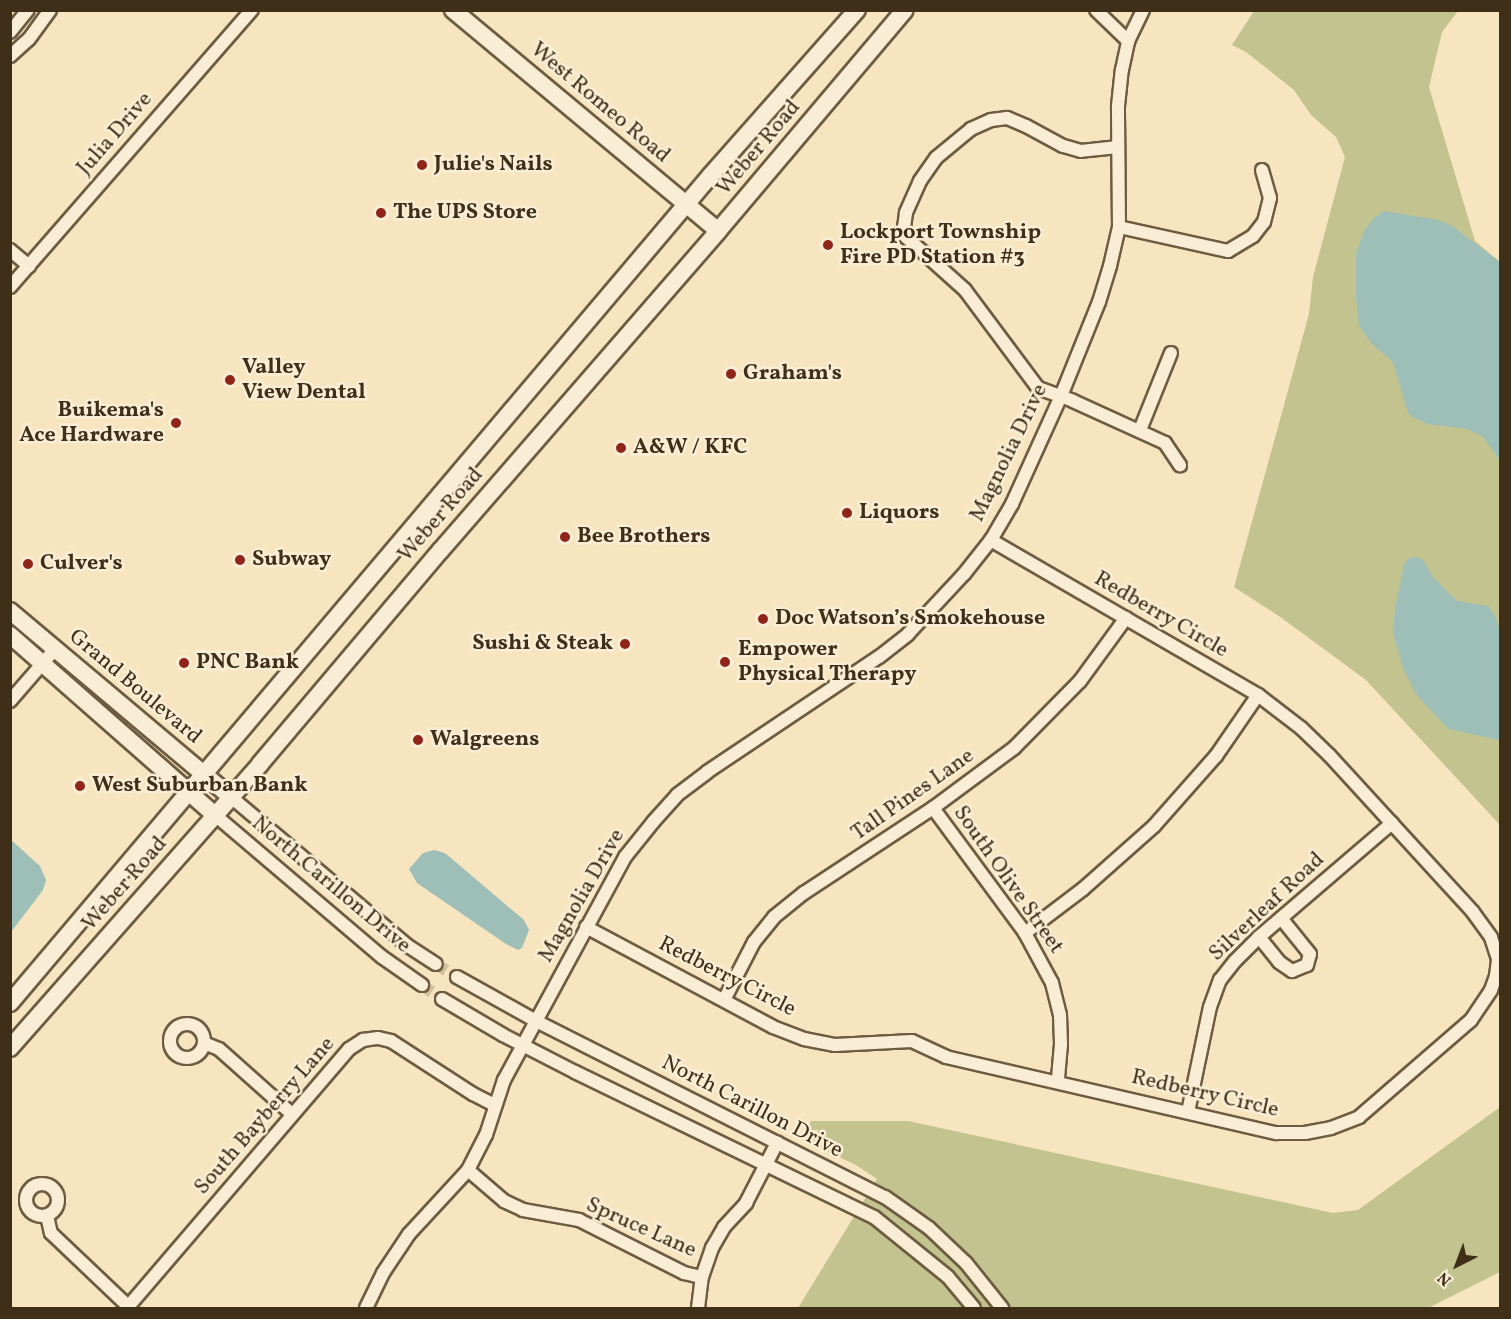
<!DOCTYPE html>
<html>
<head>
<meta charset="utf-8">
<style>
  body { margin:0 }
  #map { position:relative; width:1511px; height:1319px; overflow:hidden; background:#f6e5bf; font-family:Vollkorn,serif }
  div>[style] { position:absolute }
  .green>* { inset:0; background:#c2c38e }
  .water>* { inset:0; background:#9ebeb8 }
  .street-tunnel>* { height:12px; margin-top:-6px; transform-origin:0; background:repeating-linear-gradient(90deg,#d2c19e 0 12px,transparent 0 18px) }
  .roads { filter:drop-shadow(2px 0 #6e5c42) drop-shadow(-2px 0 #6e5c42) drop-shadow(0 2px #6e5c42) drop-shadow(0 -2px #6e5c42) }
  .street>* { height:12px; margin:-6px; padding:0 6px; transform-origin:6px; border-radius:6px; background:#f9eed5 }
  .street>.ring { margin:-6px; padding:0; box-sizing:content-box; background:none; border:12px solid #f9eed5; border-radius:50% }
  .secondary>* { height:16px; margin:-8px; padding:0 8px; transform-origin:8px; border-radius:8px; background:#f9eed5 }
  .dots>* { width:16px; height:16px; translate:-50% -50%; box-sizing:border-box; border:3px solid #f9eed5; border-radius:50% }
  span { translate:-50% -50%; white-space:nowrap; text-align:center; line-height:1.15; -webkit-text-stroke:5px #f9eed5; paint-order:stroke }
  .street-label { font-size:22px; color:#402f18 }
  .poi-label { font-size:22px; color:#402f18; font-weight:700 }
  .left { translate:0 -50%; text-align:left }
  .right { translate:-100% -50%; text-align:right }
  .frame { position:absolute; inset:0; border:12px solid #402f18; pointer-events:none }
  .north { position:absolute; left:1427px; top:1235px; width:60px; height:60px; -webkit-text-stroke:4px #f9eed5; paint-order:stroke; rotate:222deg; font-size:16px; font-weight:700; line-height:24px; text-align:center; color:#402f18 }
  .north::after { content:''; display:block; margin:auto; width:21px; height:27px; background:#402f18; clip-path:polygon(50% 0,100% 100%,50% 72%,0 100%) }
</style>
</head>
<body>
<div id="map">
  <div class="green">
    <div style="clip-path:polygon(1254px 11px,1458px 11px,1442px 32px,1429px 87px,1475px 241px,1500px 262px,1500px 825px,1366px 680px,1279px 616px,1234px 587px,1309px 314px,1313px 277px,1345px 157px,1336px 137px,1311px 115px,1294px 90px,1246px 52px,1232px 45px)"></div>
    <div style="clip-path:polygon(1500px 1107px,1500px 1272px,1428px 1308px,798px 1308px,877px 1179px,856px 1165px,800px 1139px,811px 1121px,908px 1121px,1333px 1213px,1358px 1210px)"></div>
  </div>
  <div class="water">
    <div style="clip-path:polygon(1384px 211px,1438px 220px,1452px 226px,1500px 262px,1500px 461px,1483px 437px,1468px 429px,1428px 424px,1412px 417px,1408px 413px,1393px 362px,1373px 345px,1359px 326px,1356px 298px,1356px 253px,1364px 231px,1374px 218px)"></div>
    <div style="clip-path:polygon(1415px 557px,1422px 559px,1433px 577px,1457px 601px,1488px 606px,1495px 615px,1500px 630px,1500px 740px,1448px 729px,1416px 694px,1403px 668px,1393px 633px,1395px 608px,1404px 565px,1408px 559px)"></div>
    <div style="clip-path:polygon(10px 839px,40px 866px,46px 880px,43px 890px,11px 932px)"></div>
    <div style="clip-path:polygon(434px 850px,445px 853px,524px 920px,529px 930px,522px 948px,518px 950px,506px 944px,417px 883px,409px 869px,423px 853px)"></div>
  </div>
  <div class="street-tunnel">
    <div style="left:436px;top:964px;width:25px;rotate:32deg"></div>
    <div style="left:422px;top:985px;width:24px;rotate:35deg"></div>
  </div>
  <div class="roads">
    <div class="street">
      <div style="left:1096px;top:10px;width:45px;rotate:44.1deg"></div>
      <div style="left:10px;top:32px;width:28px;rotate:-51deg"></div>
      <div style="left:10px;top:56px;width:25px;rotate:-42deg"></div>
      <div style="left:29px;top:39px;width:36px;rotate:-54deg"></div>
      <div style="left:1118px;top:147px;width:37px;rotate:174deg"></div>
      <div style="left:1081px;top:151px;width:19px;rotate:-164deg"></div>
      <div style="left:1063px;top:146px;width:42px;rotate:-151.6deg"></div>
      <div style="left:1026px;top:126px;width:21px;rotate:-157deg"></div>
      <div style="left:1007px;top:118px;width:16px;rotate:173deg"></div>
      <div style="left:991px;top:120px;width:22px;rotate:156deg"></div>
      <div style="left:971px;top:129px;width:45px;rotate:140.4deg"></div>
      <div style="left:936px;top:158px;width:28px;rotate:125deg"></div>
      <div style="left:920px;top:181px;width:35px;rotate:114deg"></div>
      <div style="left:906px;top:213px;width:14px;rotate:98deg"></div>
      <div style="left:904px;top:227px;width:10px;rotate:79deg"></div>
      <div style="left:906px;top:237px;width:79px;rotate:41.9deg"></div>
      <div style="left:965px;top:290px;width:122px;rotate:53.3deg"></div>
      <div style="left:1038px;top:388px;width:37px;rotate:20deg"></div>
      <div style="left:1073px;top:401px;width:101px;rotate:24.5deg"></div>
      <div style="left:1165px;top:443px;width:27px;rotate:56deg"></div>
      <div style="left:1119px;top:227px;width:112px;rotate:12.4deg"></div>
      <div style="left:1228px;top:251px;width:29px;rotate:-31deg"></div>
      <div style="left:1253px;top:236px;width:18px;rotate:-52deg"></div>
      <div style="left:1264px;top:222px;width:25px;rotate:-76deg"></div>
      <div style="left:1270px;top:198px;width:29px;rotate:-106deg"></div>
      <div style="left:10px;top:250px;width:25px;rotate:40deg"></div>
      <div style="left:10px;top:287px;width:368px;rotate:-48.9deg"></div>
      <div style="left:1140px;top:430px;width:83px;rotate:-68.1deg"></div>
      <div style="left:10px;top:701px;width:69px;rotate:-49.1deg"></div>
      <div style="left:231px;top:797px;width:231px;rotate:40.1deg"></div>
      <div style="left:408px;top:946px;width:33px;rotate:33deg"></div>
      <div style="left:933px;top:808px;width:155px;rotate:53.6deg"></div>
      <div style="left:1025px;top:933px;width:57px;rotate:61.6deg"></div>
      <div style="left:1052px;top:983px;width:33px;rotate:76deg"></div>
      <div style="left:1060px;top:1015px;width:29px;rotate:88deg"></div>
      <div style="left:1061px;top:1044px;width:38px;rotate:95deg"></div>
      <div style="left:215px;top:815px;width:219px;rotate:40.4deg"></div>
      <div style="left:382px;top:957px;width:49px;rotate:35deg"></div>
      <div style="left:586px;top:927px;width:212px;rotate:28.1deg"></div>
      <div style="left:773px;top:1027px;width:33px;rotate:21deg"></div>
      <div style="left:804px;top:1039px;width:32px;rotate:11deg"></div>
      <div style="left:835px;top:1045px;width:77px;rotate:-3deg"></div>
      <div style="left:912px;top:1041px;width:38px;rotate:25deg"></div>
      <div style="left:946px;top:1057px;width:339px;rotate:13deg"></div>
      <div style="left:1276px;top:1133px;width:29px"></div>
      <div style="left:1305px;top:1133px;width:26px;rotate:-11deg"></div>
      <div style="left:1331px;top:1128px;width:30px;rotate:-21deg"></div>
      <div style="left:1359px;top:1117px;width:148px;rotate:-40.9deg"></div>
      <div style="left:1471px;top:1020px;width:36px;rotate:-56deg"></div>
      <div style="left:1491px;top:990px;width:15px;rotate:-70deg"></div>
      <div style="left:1496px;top:976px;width:17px;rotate:-83deg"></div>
      <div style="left:1498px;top:959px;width:23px;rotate:-108deg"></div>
      <div style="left:1491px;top:937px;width:31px;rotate:-126deg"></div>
      <div style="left:1473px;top:912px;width:213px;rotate:-132.5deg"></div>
      <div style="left:1329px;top:755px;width:39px;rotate:-136deg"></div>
      <div style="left:1301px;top:728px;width:54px;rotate:-142.5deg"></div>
      <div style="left:1258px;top:695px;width:309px;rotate:-149.9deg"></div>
      <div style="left:1025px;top:933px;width:73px;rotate:-37.2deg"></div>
      <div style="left:1083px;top:889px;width:95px;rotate:-41.6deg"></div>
      <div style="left:1154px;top:826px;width:94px;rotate:-48.5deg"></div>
      <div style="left:1216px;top:756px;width:74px;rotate:-55.5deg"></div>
      <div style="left:1259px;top:937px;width:32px;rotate:51deg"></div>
      <div style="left:1279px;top:962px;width:16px;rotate:35deg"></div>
      <div style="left:1292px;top:971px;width:16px;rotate:-22deg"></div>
      <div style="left:1307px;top:965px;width:11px;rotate:-75deg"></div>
      <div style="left:1310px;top:954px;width:46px;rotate:-128.9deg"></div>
      <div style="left:457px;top:977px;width:90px;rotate:29.1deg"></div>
      <div style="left:536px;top:1021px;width:391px;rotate:26.8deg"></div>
      <div style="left:885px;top:1197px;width:54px;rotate:35.2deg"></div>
      <div style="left:929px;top:1228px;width:51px;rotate:43.4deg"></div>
      <div style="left:966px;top:1263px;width:58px;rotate:51.3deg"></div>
      <div style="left:442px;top:999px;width:71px;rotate:30.5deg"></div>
      <div style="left:503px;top:1035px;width:81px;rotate:27.2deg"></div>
      <div style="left:575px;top:1072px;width:332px;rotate:25.9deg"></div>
      <div style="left:874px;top:1217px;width:95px;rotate:39deg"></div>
      <div style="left:948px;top:1277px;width:40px;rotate:50deg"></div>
      <div style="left:724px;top:1000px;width:65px;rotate:-62.7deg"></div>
      <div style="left:754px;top:942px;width:32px;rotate:-51deg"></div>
      <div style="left:774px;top:917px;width:38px;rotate:-39deg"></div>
      <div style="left:804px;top:893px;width:154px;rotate:-33.4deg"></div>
      <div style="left:933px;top:808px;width:101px;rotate:-36.5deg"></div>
      <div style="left:1014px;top:748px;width:94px;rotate:-45.4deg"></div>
      <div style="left:1080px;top:681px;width:78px;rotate:-53.9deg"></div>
      <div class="ring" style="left:170px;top:1024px;width:22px;height:22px"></div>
      <div style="left:204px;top:1043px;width:16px;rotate:22deg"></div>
      <div style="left:219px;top:1049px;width:98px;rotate:41.7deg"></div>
      <div style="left:1188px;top:1112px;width:107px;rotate:-78.2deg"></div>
      <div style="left:1210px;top:1007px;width:29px;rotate:-70deg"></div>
      <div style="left:1220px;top:980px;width:24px;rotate:-52deg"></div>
      <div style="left:1235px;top:961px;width:34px;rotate:-45deg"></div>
      <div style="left:1259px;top:937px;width:175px;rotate:-40.6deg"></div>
      <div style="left:468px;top:1170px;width:48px;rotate:40.7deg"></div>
      <div style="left:504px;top:1201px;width:21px;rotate:25deg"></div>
      <div style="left:523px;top:1210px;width:57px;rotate:10.1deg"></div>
      <div style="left:579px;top:1220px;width:118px;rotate:26.8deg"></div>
      <div style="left:684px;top:1273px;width:18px;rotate:13deg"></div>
      <div class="ring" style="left:26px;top:1184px;width:20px;height:20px"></div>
      <div style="left:47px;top:1216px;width:17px;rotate:77deg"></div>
      <div style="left:51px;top:1233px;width:108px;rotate:43.5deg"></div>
      <div style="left:127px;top:1308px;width:341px;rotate:-49.4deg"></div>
      <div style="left:349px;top:1049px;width:17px;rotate:-33deg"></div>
      <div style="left:363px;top:1040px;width:15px;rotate:-8deg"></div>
      <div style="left:378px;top:1038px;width:13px;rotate:13deg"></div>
      <div style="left:391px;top:1041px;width:98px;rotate:32.9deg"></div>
      <div style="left:473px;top:1094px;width:25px;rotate:27deg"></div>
      <div style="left:366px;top:1308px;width:39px;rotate:-64deg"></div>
      <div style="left:383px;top:1273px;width:47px;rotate:-56.3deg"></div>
      <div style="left:409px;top:1234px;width:87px;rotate:-47.3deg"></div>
      <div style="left:468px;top:1170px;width:39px;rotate:-63deg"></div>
      <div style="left:486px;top:1135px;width:58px;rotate:-71.9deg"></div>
      <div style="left:504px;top:1080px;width:254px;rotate:-61.5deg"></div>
      <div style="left:625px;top:857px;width:45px;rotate:-51.3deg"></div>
      <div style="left:653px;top:822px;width:36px;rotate:-48deg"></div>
      <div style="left:677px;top:795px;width:38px;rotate:-37deg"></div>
      <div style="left:707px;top:772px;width:207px;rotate:-33.8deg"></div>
      <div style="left:879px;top:657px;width:37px;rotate:-38deg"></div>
      <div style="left:908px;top:634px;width:82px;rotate:-47deg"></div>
      <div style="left:964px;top:574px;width:43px;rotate:-51.5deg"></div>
      <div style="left:991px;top:540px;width:42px;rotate:-59.7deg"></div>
      <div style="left:1012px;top:504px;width:119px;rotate:-65.6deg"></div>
      <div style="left:1061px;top:396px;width:101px;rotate:-68deg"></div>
      <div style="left:1099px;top:302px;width:38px;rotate:-73deg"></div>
      <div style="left:1110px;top:266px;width:40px;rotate:-77deg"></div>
      <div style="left:1119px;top:227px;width:121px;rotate:-90.5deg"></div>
      <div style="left:1118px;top:106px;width:36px;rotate:-84deg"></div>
      <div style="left:1122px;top:70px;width:30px;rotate:-78deg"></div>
      <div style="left:1128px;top:41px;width:34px;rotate:-64deg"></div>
      <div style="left:698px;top:1308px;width:31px;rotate:-83deg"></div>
      <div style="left:702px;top:1277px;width:31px;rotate:-71deg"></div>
      <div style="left:712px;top:1248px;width:24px;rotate:-60deg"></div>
      <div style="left:724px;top:1227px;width:33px;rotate:-47deg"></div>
      <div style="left:746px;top:1203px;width:68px;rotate:-62.7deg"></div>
    </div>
    <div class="secondary">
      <div style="left:453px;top:10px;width:345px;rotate:39.8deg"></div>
      <div style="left:10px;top:611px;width:289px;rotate:40.1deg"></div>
      <div style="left:10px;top:635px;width:273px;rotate:41.3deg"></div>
      <div style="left:10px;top:1003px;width:1083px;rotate:-49.75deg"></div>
      <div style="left:710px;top:176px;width:222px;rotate:-48.5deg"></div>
      <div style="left:10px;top:1048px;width:378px;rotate:-48.6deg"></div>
      <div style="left:260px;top:764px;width:280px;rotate:-49.8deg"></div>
      <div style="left:441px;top:550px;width:422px;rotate:-49deg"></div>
      <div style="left:718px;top:231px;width:289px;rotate:-49.8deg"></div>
    </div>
  </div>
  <div class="dots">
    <div style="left:422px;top:165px;background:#8f2418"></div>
    <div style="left:381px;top:213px;background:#8f2418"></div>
    <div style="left:828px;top:245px;background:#8f2418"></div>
    <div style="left:731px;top:374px;background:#8f2418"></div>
    <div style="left:230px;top:380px;background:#8f2418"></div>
    <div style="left:176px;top:423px;background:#8f2418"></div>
    <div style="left:621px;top:448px;background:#8f2418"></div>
    <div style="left:847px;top:513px;background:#8f2418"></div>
    <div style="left:565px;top:537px;background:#8f2418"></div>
    <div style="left:240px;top:560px;background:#8f2418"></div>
    <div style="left:28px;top:564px;background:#8f2418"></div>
    <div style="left:763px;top:619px;background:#8f2418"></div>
    <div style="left:625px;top:644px;background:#8f2418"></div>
    <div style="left:725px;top:662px;background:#8f2418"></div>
    <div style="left:184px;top:663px;background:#8f2418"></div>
    <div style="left:418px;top:740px;background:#8f2418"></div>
    <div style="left:80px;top:786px;background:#8f2418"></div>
  </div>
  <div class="street-label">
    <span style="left:600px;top:103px;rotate:40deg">West Romeo Road</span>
    <span style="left:115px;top:134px;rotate:-49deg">Julia Drive</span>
    <span style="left:759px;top:148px;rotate:-50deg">Weber Road</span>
    <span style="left:1009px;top:453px;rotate:-64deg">Magnolia Drive</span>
    <span style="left:441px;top:515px;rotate:-49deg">Weber Road</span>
    <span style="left:1161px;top:615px;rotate:30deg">Redberry Circle</span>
    <span style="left:135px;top:687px;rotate:40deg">Grand Boulevard</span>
    <span style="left:913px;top:795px;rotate:-35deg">Tall Pines Lane</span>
    <span style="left:1008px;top:880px;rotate:55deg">South Olive Street</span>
    <span style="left:125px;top:884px;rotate:-49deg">Weber Road</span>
    <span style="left:331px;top:885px;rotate:40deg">North Carillon Drive</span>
    <span style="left:582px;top:896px;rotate:-60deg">Magnolia Drive</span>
    <span style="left:1267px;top:907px;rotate:-43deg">Silverleaf Road</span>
    <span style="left:727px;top:977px;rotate:27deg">Redberry Circle</span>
    <span style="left:1205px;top:1094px;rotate:13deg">Redberry Circle</span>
    <span style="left:752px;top:1107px;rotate:27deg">North Carillon Drive</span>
    <span style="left:265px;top:1116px;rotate:-49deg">South Bayberry Lane</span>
    <span style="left:641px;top:1228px;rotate:24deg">Spruce Lane</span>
  </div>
  <div class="poi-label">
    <span class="left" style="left:434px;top:165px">Julie's Nails</span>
    <span class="left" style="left:393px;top:213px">The UPS Store</span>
    <span class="left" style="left:840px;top:245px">Lockport Township<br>Fire PD Station #3</span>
    <span class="left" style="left:242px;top:380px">Valley<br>View Dental</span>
    <span class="left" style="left:743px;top:374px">Graham's</span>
    <span class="right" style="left:164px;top:423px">Buikema's<br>Ace Hardware</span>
    <span class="left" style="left:633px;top:448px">A&amp;W / KFC</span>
    <span class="left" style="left:859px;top:513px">Liquors</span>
    <span class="left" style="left:577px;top:537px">Bee Brothers</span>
    <span class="left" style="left:252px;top:560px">Subway</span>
    <span class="left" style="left:40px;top:564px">Culver's</span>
    <span class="left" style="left:775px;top:619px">Doc Watson’s Smokehouse</span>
    <span class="right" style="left:613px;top:644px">Sushi &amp; Steak</span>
    <span class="left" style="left:738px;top:662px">Empower<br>Physical Therapy</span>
    <span class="left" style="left:196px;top:663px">PNC Bank</span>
    <span class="left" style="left:430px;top:740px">Walgreens</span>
    <span class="left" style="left:92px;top:786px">West Suburban Bank</span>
  </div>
  <div class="frame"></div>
  <div class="north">N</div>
</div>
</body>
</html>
